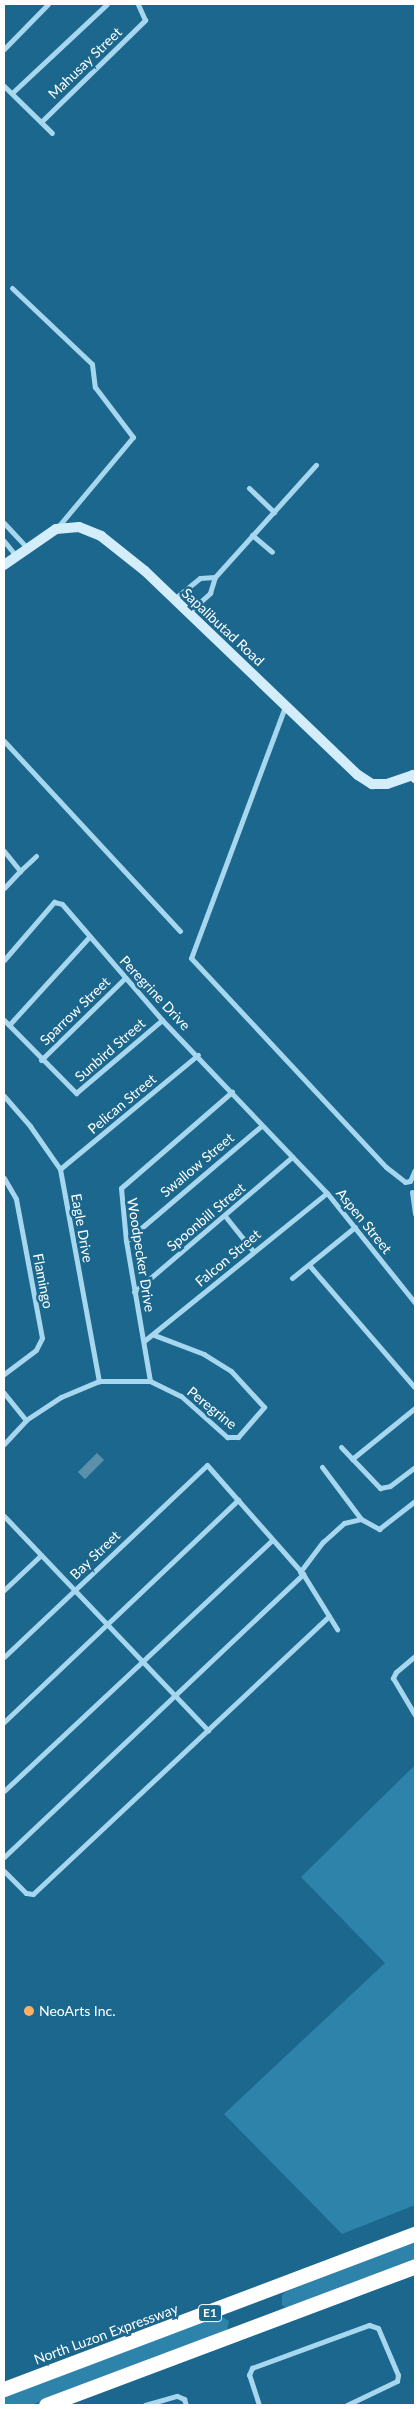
<!DOCTYPE html>
<html>
<head>
<meta charset="utf-8">
<style>
  body { margin:0 }
  #map { position:relative; width:419px; height:2409px; overflow:hidden; background:#1b678d; font-family:Lato,sans-serif }
  div>[style] { position:absolute }
  .green>* { inset:0; background:#2e83ab }
  .water>* { inset:0; background:#5c90aa; transform-origin:0 0 }
  .street>* { height:5px; margin:-2.5px; padding:0 2.5px; transform-origin:2.5px; border-radius:2.5px; background:#a7d7ee }
  .secondary>* { height:10px; margin:-5px; padding:0 5px; transform-origin:5px; border-radius:5px; background:#d4edfa }
  .highway>* { height:15px; margin:-7.5px; padding:0 7.5px; transform-origin:7.5px; border-radius:7.5px; background:#fff }
  .dots>* { width:14px; height:14px; translate:-50% -50%; box-sizing:border-box; border:2px solid #1b678d; border-radius:50% }
  span { translate:-50% -50%; white-space:nowrap; text-align:center; line-height:1.15; -webkit-text-stroke:5px #1b678d; paint-order:stroke }
  .shield-label span { padding:1px 4px; background:#1b678d; border:1px solid; border-radius:4px; -webkit-text-stroke-width:0 }
  .shield-label { font-size:12px; color:#fff; font-weight:700 }
  .street-label { font-size:14px; color:#fff }
  .poi-label { font-size:14px; color:#fff }
  .left { translate:0 -50%; text-align:left }
  .frame { position:absolute; inset:0; border:5px solid #fff; pointer-events:none }
</style>
</head>
<body>
<div id="map">
  <div class="green">
    <div style="clip-path:polygon(415px 1765px,415px 2205px,342px 2234px,224px 2114px,385px 1963px,301px 1877px)"></div>
    <div style="clip-path:polygon(415px 2242px,415px 2260px,286px 2308px,282px 2305px,282px 2295px,285px 2292px)"></div>
    <div style="clip-path:polygon(223px 2317px,229px 2321px,227px 2331px,31px 2405px,4px 2405px,4px 2395px,212px 2319px)"></div>
  </div>
  <div class="water">
    <div style="left:97px;top:1453px;width:10px;height:27px;rotate:45deg"></div>
  </div>
  <div class="street">
    <div style="left:4px;top:49px;width:63px;rotate:-45.6deg"></div>
    <div style="left:4px;top:86px;width:67px;rotate:44.4deg"></div>
    <div style="left:12px;top:93px;width:130px;rotate:-43.1deg"></div>
    <div style="left:41px;top:122px;width:146px;rotate:-44.4deg"></div>
    <div style="left:145px;top:20px;width:17px;rotate:-114deg"></div>
    <div style="left:12px;top:288px;width:110px;rotate:43.5deg"></div>
    <div style="left:92px;top:364px;width:23px;rotate:83deg"></div>
    <div style="left:95px;top:387px;width:63px;rotate:52.8deg"></div>
    <div style="left:133px;top:437px;width:120px;rotate:129.9deg"></div>
    <div style="left:249px;top:488px;width:35px;rotate:44deg"></div>
    <div style="left:4px;top:523px;width:34px;rotate:47deg"></div>
    <div style="left:252px;top:535px;width:26px;rotate:40deg"></div>
    <div style="left:4px;top:541px;width:19px;rotate:51deg"></div>
    <div style="left:174px;top:599px;width:33px;rotate:-39deg"></div>
    <div style="left:200px;top:578px;width:15px;rotate:-4deg"></div>
    <div style="left:188px;top:613px;width:30px;rotate:-42deg"></div>
    <div style="left:210px;top:593px;width:17px;rotate:-73deg"></div>
    <div style="left:215px;top:577px;width:151px;rotate:-48deg"></div>
    <div style="left:286px;top:704px;width:271px;rotate:110.5deg"></div>
    <div style="left:191px;top:958px;width:286px;rotate:47deg"></div>
    <div style="left:386px;top:1167px;width:24px;rotate:38deg"></div>
    <div style="left:405px;top:1182px;width:5px;rotate:-11deg"></div>
    <div style="left:410px;top:1181px;width:12px;rotate:-66deg"></div>
    <div style="left:4px;top:741px;width:259px;rotate:47.2deg"></div>
    <div style="left:4px;top:851px;width:26px;rotate:51deg"></div>
    <div style="left:20px;top:871px;width:23px;rotate:133deg"></div>
    <div style="left:20px;top:871px;width:22px;rotate:-43deg"></div>
    <div style="left:4px;top:960px;width:77px;rotate:-49.2deg"></div>
    <div style="left:54px;top:902px;width:8px;rotate:14deg"></div>
    <div style="left:62px;top:904px;width:153px;rotate:49.2deg"></div>
    <div style="left:162px;top:1020px;width:239px;rotate:46.4deg"></div>
    <div style="left:327px;top:1193px;width:141px;rotate:51.3deg"></div>
    <div style="left:4px;top:1020px;width:103px;rotate:45.4deg"></div>
    <div style="left:76px;top:1093px;width:113px;rotate:-40.3deg"></div>
    <div style="left:9px;top:1025px;width:119px;rotate:-47.7deg"></div>
    <div style="left:41px;top:1060px;width:117px;rotate:-44.3deg"></div>
    <div style="left:4px;top:1096px;width:40px;rotate:49deg"></div>
    <div style="left:30px;top:1126px;width:52px;rotate:55.1deg"></div>
    <div style="left:60px;top:1169px;width:216px;rotate:79.6deg"></div>
    <div style="left:60px;top:1169px;width:179px;rotate:-39.6deg"></div>
    <div style="left:4px;top:1178px;width:24px;rotate:60deg"></div>
    <div style="left:16px;top:1199px;width:141px;rotate:79.4deg"></div>
    <div style="left:42px;top:1338px;width:13px;rotate:117deg"></div>
    <div style="left:36px;top:1350px;width:40px;rotate:143deg"></div>
    <div style="left:412px;top:1192px;width:22px;rotate:82deg"></div>
    <div style="left:225px;top:1216px;width:45px;rotate:51.3deg"></div>
    <div style="left:126px;top:1241px;width:177px;rotate:-40.4deg"></div>
    <div style="left:309px;top:1265px;width:162px;rotate:49.2deg"></div>
    <div style="left:292px;top:1278px;width:81px;rotate:-39deg"></div>
    <div style="left:134px;top:1292px;width:208px;rotate:-40.5deg"></div>
    <div style="left:144px;top:1341px;width:235px;rotate:-39deg"></div>
    <div style="left:150px;top:1381px;width:142px;rotate:-99.7deg"></div>
    <div style="left:126px;top:1241px;width:53px;rotate:-95.4deg"></div>
    <div style="left:121px;top:1188px;width:147px;rotate:-40.9deg"></div>
    <div style="left:4px;top:1393px;width:35px;rotate:51deg"></div>
    <div style="left:4px;top:1444px;width:33px;rotate:-47deg"></div>
    <div style="left:26px;top:1420px;width:42px;rotate:-33.3deg"></div>
    <div style="left:61px;top:1397px;width:41px;rotate:-22.8deg"></div>
    <div style="left:99px;top:1381px;width:51px"></div>
    <div style="left:150px;top:1381px;width:34px;rotate:26deg"></div>
    <div style="left:181px;top:1396px;width:62px;rotate:41.7deg"></div>
    <div style="left:227px;top:1437px;width:11px"></div>
    <div style="left:238px;top:1437px;width:40px;rotate:-49deg"></div>
    <div style="left:264px;top:1407px;width:49px;rotate:-132.5deg"></div>
    <div style="left:231px;top:1371px;width:32px;rotate:-148deg"></div>
    <div style="left:204px;top:1354px;width:53px;rotate:-159.2deg"></div>
    <div style="left:341px;top:1447px;width:57px;rotate:46.4deg"></div>
    <div style="left:380px;top:1488px;width:10px;rotate:-11deg"></div>
    <div style="left:390px;top:1486px;width:31px;rotate:-37deg"></div>
    <div style="left:352px;top:1459px;width:81px;rotate:-39deg"></div>
    <div style="left:322px;top:1467px;width:65px;rotate:53.1deg"></div>
    <div style="left:4px;top:1516px;width:296px;rotate:46.4deg"></div>
    <div style="left:300px;top:1572px;width:38px;rotate:-53deg"></div>
    <div style="left:323px;top:1542px;width:28px;rotate:-42deg"></div>
    <div style="left:344px;top:1523px;width:17px;rotate:-13deg"></div>
    <div style="left:361px;top:1519px;width:21px;rotate:29deg"></div>
    <div style="left:379px;top:1529px;width:46px;rotate:-37.9deg"></div>
    <div style="left:4px;top:1590px;width:51px;rotate:-43.4deg"></div>
    <div style="left:415px;top:1656px;width:25px;rotate:140deg"></div>
    <div style="left:396px;top:1672px;width:7px;rotate:117deg"></div>
    <div style="left:393px;top:1678px;width:43px;rotate:59.3deg"></div>
    <div style="left:4px;top:1657px;width:279px;rotate:-43.4deg"></div>
    <div style="left:207px;top:1465px;width:145px;rotate:48.6deg"></div>
    <div style="left:303px;top:1574px;width:65px;rotate:58.3deg"></div>
    <div style="left:4px;top:1722px;width:323px;rotate:-43.5deg"></div>
    <div style="left:4px;top:1791px;width:367px;rotate:-43.1deg"></div>
    <div style="left:4px;top:1857px;width:412px;rotate:-43.4deg"></div>
    <div style="left:4px;top:1871px;width:31px;rotate:45deg"></div>
    <div style="left:26px;top:1893px;width:7px;rotate:8deg"></div>
    <div style="left:33px;top:1894px;width:406px;rotate:-43.2deg"></div>
    <div style="left:145px;top:2405px;width:33px;rotate:-16deg"></div>
    <div style="left:177px;top:2396px;width:8px;rotate:23deg"></div>
    <div style="left:184px;top:2399px;width:6px;rotate:72deg"></div>
    <div style="left:259px;top:2405px;width:32px;rotate:-108deg"></div>
    <div style="left:249px;top:2375px;width:8px;rotate:-67deg"></div>
    <div style="left:252px;top:2368px;width:125px;rotate:-20.2deg"></div>
    <div style="left:369px;top:2325px;width:9px;rotate:18deg"></div>
    <div style="left:378px;top:2328px;width:51px;rotate:66.9deg"></div>
    <div style="left:398px;top:2375px;width:6px;rotate:99deg"></div>
    <div style="left:397px;top:2381px;width:55px;rotate:154.4deg"></div>
  </div>
  <div class="secondary">
    <div style="left:4px;top:565px;width:63px;rotate:-34.7deg"></div>
    <div style="left:56px;top:529px;width:23px;rotate:-5deg"></div>
    <div style="left:79px;top:527px;width:24px;rotate:22deg"></div>
    <div style="left:101px;top:536px;width:56px;rotate:38.5deg"></div>
    <div style="left:145px;top:571px;width:295px;rotate:43.8deg"></div>
    <div style="left:358px;top:775px;width:17px;rotate:33deg"></div>
    <div style="left:372px;top:784px;width:15px"></div>
    <div style="left:387px;top:784px;width:28px;rotate:-19deg"></div>
    <div style="left:413px;top:775px;width:4px;rotate:56deg"></div>
  </div>
  <div class="highway">
    <div style="left:4px;top:2389px;width:439px;rotate:-20.7deg"></div>
    <div style="left:46px;top:2405px;width:394px;rotate:-20.6deg"></div>
  </div>
  <div class="dots">
    <div style="left:29px;top:2011px;background:#ffae64"></div>
  </div>
  <div class="shield-label">
    <span style="left:210px;top:2313px">E1</span>
  </div>
  <div class="street-label">
    <span style="left:85px;top:63px;rotate:-44deg">Mahusay Street</span>
    <span style="left:223px;top:627px;rotate:43deg">Sapalibutad Road</span>
    <span style="left:155px;top:993px;rotate:47deg">Peregrine Drive</span>
    <span style="left:75px;top:1011px;rotate:-44deg">Sparrow Street</span>
    <span style="left:110px;top:1050px;rotate:-41deg">Sunbird Street</span>
    <span style="left:122px;top:1104px;rotate:-40deg">Pelican Street</span>
    <span style="left:197px;top:1165px;rotate:-40deg">Swallow Street</span>
    <span style="left:206px;top:1217px;rotate:-40deg">Spoonbill Street</span>
    <span style="left:364px;top:1221px;rotate:51deg">Aspen Street</span>
    <span style="left:82px;top:1228px;rotate:80deg">Eagle Drive</span>
    <span style="left:141px;top:1255px;rotate:81deg">Woodpecker Drive</span>
    <span style="left:228px;top:1258px;rotate:-40deg">Falcon Street</span>
    <span style="left:43px;top:1281px;rotate:79deg">Flamingo</span>
    <span style="left:212px;top:1408px;rotate:39deg">Peregrine</span>
    <span style="left:95px;top:1555px;rotate:-44deg">Bay Street</span>
    <span style="left:106px;top:2334px;rotate:-20deg">North Luzon Expressway</span>
  </div>
  <div class="poi-label">
    <span class="left" style="left:39px;top:2011px">NeoArts Inc.</span>
  </div>
  <div class="frame"></div>
</div>
</body>
</html>
